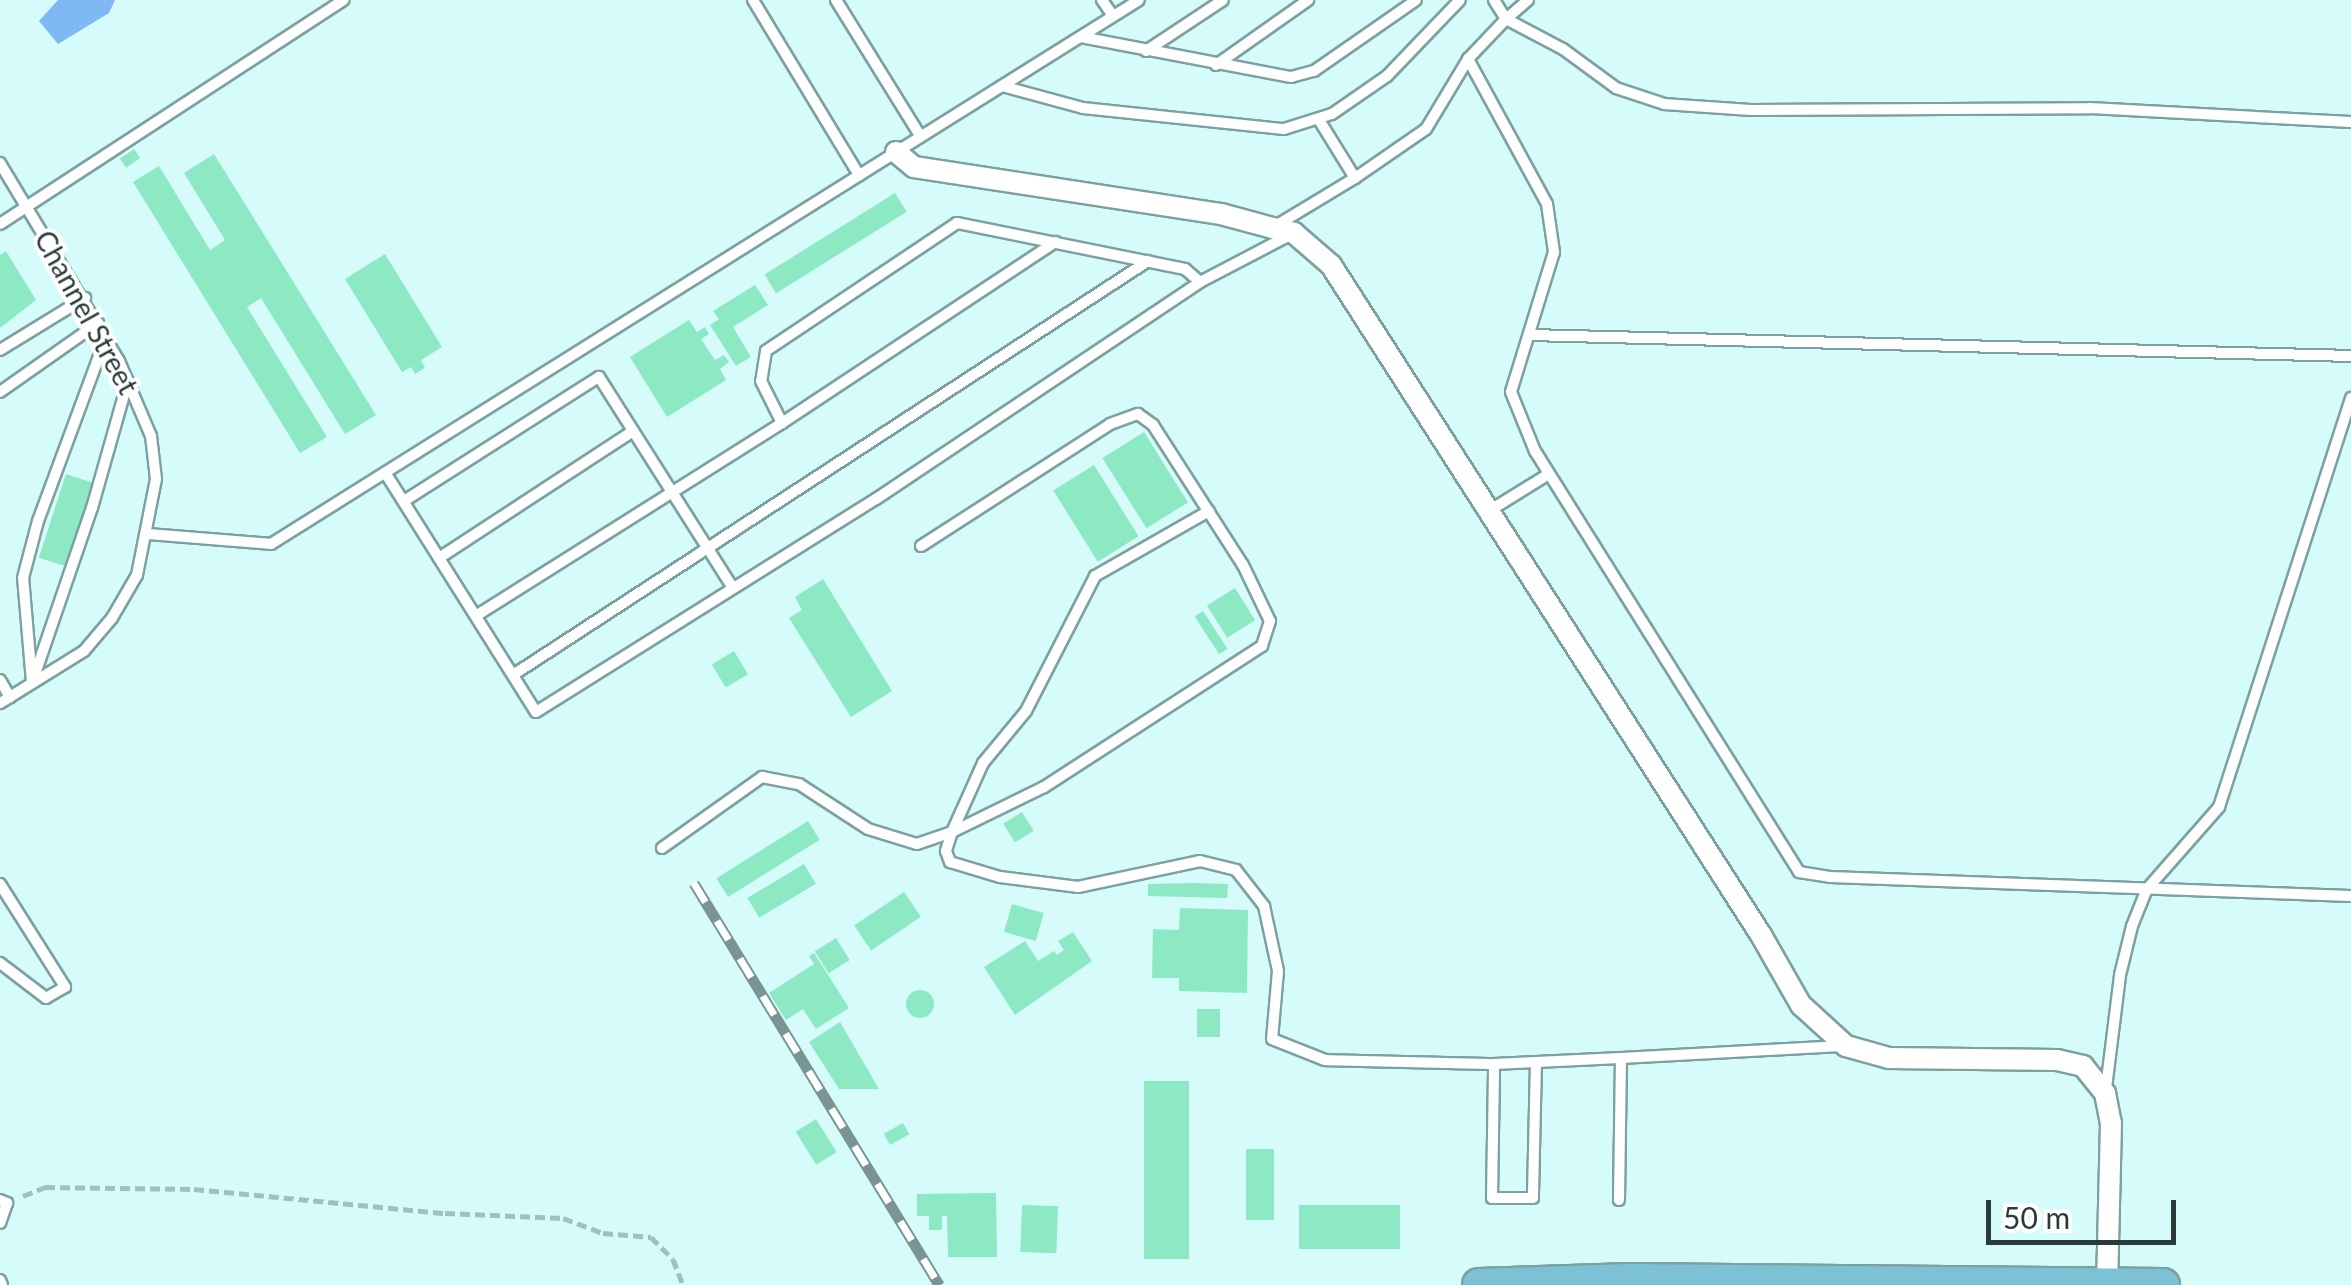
<!DOCTYPE html>
<html>
<head>
<meta charset="utf-8">
<style>
  body { margin:0 }
  #map { position:relative; width:2351px; height:1285px; overflow:hidden; background:#d5fcfa; font-family:Lato,sans-serif }
  div>[style] { position:absolute }
  .water>* { inset:0; background:#7fb8f3 }
  .building>* { inset:0; background:#8de9c3; transform-origin:0 0 }
  .round { border-radius:50% }
  .path>* { height:5px; margin-top:-2.5px; transform-origin:0; background:repeating-linear-gradient(90deg,#a0c0be 0 10px,transparent 0 15px) }
  .roads { filter:drop-shadow(2px 0 #7da1a0) drop-shadow(-2px 0 #7da1a0) drop-shadow(0 2px #7da1a0) drop-shadow(0 -2px #7da1a0) }
  .lane>* { height:10px; margin:-5px; padding:0 5px; transform-origin:5px; border-radius:5px; background:#fff }
  .street>* { height:20px; margin:-10px; padding:0 10px; transform-origin:10px; border-radius:10px; background:#fff }
  .primary>* { height:32px; margin:-16px; padding:0 16px; transform-origin:16px; border-radius:16px; background:#7dc1d5 }
  .rail>* { height:11px; margin-top:-5.5px; transform-origin:0; background:repeating-linear-gradient(90deg,#fff 0 22px,#7a9493 0 44px); box-sizing:border-box; border-block:2px solid #7a9493 }
  span { translate:-50% -50%; white-space:nowrap; text-align:center; line-height:1.15; -webkit-text-stroke:8px #fff; paint-order:stroke }
  .street-label { font-size:28px; color:#2b3b3a }
  .scale { position:absolute; left:1986px; top:1200px; width:190px; height:45px; box-sizing:border-box; border:5px solid #2b3b3a; border-top:0; padding-left:12px; font-size:30px; line-height:35px; white-space:nowrap; color:#2b3b3a; -webkit-text-stroke:8px #fff; paint-order:stroke }
</style>
</head>
<body>
<div id="map">
  <div class="water">
    <div style="clip-path:polygon(58px 0,115px 0,109px 13px,58px 44px,39px 21px)"></div>
  </div>
  <div class="building">
    <div style="left:134px;top:149px;width:11px;height:17px;rotate:56deg"></div>
    <div style="clip-path:polygon(214px 154px,376px 415px,345px 434px,261px 298px,247px 307px,327px 437px,300px 453px,133px 182px,159px 166px,210px 250px,225px 240px,184px 173px)"></div>
    <div style="left:895px;top:193px;width:22px;height:154px;rotate:58deg"></div>
    <div style="clip-path:polygon(6px 251px,36px 300px,0 328px,0 255px)"></div>
    <div style="clip-path:polygon(385px 254px,442px 347px,421px 360px,425px 368px,415px 374px,411px 367px,402px 372px,345px 279px)"></div>
    <div style="clip-path:polygon(755px 285px,768px 305px,733px 327px,751px 357px,736px 366px,710px 325px,719px 319px,713px 311px)"></div>
    <div style="clip-path:polygon(689px 320px,697px 332px,705px 327px,709px 334px,701px 339px,715px 360px,724px 355px,729px 362px,720px 369px,726px 380px,667px 417px,630px 357px)"></div>
    <div style="left:1144px;top:432px;width:83px;height:49px;rotate:58deg"></div>
    <div style="left:1094px;top:465px;width:84px;height:48px;rotate:58deg"></div>
    <div style="left:66px;top:474px;width:28px;height:88px;rotate:18deg"></div>
    <div style="clip-path:polygon(823px 579px,892px 691px,851px 717px,789px 618px,802px 610px,795px 597px)"></div>
    <div style="left:1235px;top:588px;width:38px;height:33px;rotate:58deg"></div>
    <div style="left:1203px;top:611px;width:45px;height:10px;rotate:57deg"></div>
    <div style="left:734px;top:651px;width:27px;height:26px;rotate:59deg"></div>
    <div style="left:1022px;top:812px;width:22px;height:22px;rotate:58deg"></div>
    <div style="left:808px;top:821px;width:22px;height:108px;rotate:58deg"></div>
    <div style="left:804px;top:864px;width:23px;height:66px;rotate:59deg"></div>
    <div style="clip-path:polygon(1195px 883px,1228px 884px,1227px 898px,1148px 896px,1148px 884px)"></div>
    <div style="left:904px;top:892px;width:30px;height:60px;rotate:56deg"></div>
    <div style="left:1012px;top:904px;width:33px;height:29px;rotate:16deg"></div>
    <div style="clip-path:polygon(1180px 908px,1248px 910px,1247px 993px,1179px 991px,1179px 978px,1152px 978px,1153px 929px,1179px 930px)"></div>
    <div style="clip-path:polygon(1073px 932px,1092px 961px,1015px 1015px,984px 967px,1025px 941px,1038px 961px,1054px 951px,1057px 955px,1064px 950px,1058px 941px)"></div>
    <div style="left:836px;top:938px;width:26px;height:25px;rotate:58deg"></div>
    <div style="clip-path:polygon(814px 953px,849px 1008px,816px 1029px,803px 1009px,786px 1020px,769px 993px,814px 964px,809px 956px)"></div>
    <div class="round" style="left:906px;top:990px;width:28px;height:28px"></div>
    <div style="left:1197px;top:1009px;width:23px;height:28px"></div>
    <div style="clip-path:polygon(840px 1022px,879px 1089px,839px 1089px,809px 1042px)"></div>
    <div style="left:1144px;top:1081px;width:45px;height:178px"></div>
    <div style="left:816px;top:1119px;width:39px;height:24px;rotate:58deg"></div>
    <div style="left:903px;top:1123px;width:13px;height:22px;rotate:61deg"></div>
    <div style="left:1246px;top:1149px;width:28px;height:71px"></div>
    <div style="clip-path:polygon(996px 1193px,997px 1257px,948px 1257px,947px 1216px,942px 1216px,942px 1230px,929px 1230px,929px 1216px,917px 1216px,917px 1194px)"></div>
    <div style="left:1022px;top:1205px;width:36px;height:47px;rotate:2deg"></div>
    <div style="left:1299px;top:1205px;width:101px;height:44px"></div>
  </div>
  <div class="path">
    <div style="left:23px;top:1196px;width:24px;rotate:-22deg"></div>
    <div style="left:45px;top:1187px;width:149px;rotate:0.8deg"></div>
    <div style="left:194px;top:1189px;width:252px;rotate:5.5deg"></div>
    <div style="left:445px;top:1213px;width:118px;rotate:2.4deg"></div>
    <div style="left:563px;top:1218px;width:43px;rotate:20.6deg"></div>
    <div style="left:603px;top:1233px;width:48px;rotate:4.8deg"></div>
    <div style="left:651px;top:1237px;width:31px;rotate:45deg"></div>
    <div style="left:673px;top:1259px;width:28px;rotate:69deg"></div>
  </div>
  <div class="roads">
    <div class="lane">
      <div style="left:753px;top:0;width:205px;rotate:58.8deg"></div>
      <div style="left:836px;top:0;width:161px;rotate:58.2deg"></div>
      <div style="left:1102px;top:0;width:19px;rotate:55deg"></div>
      <div style="left:1494px;top:0;width:22px;rotate:58deg"></div>
      <div style="left:1506px;top:19px;width:55px;rotate:133.5deg"></div>
      <div style="left:1468px;top:59px;width:165px;rotate:61.4deg"></div>
      <div style="left:1547px;top:204px;width:49px;rotate:81.7deg"></div>
      <div style="left:1554px;top:252px;width:146px;rotate:107.1deg"></div>
      <div style="left:1511px;top:392px;width:64px;rotate:67.9deg"></div>
      <div style="left:1535px;top:451px;width:497px;rotate:57.9deg"></div>
      <div style="left:1799px;top:872px;width:31px;rotate:9deg"></div>
      <div style="left:1830px;top:877px;width:521px;rotate:2.09deg"></div>
      <div style="left:1528px;top:0;width:29px;rotate:139deg"></div>
      <div style="left:1506px;top:19px;width:64px;rotate:27.8deg"></div>
      <div style="left:1563px;top:49px;width:66px;rotate:36.3deg"></div>
      <div style="left:1616px;top:88px;width:51px;rotate:18.4deg"></div>
      <div style="left:1664px;top:104px;width:87px;rotate:3.9deg"></div>
      <div style="left:1751px;top:110px;width:339px;rotate:-0.3deg"></div>
      <div style="left:2090px;top:108px;width:261px;rotate:3.1deg"></div>
      <div style="left:1081px;top:37px;width:214px;rotate:10.8deg"></div>
      <div style="left:1291px;top:77px;width:24px;rotate:-15deg"></div>
      <div style="left:1314px;top:71px;width:124px;rotate:-34.8deg"></div>
      <div style="left:1146px;top:51px;width:92px;rotate:-33.5deg"></div>
      <div style="left:1216px;top:65px;width:113px;rotate:-35.2deg"></div>
      <div style="left:1002px;top:86px;width:84px;rotate:15.2deg"></div>
      <div style="left:1083px;top:108px;width:202px;rotate:6deg"></div>
      <div style="left:1284px;top:129px;width:50px;rotate:-17.4deg"></div>
      <div style="left:1332px;top:114px;width:67px;rotate:-34.6deg"></div>
      <div style="left:1387px;top:76px;width:105px;rotate:-46.2deg"></div>
      <div style="left:0;top:163px;width:231px;rotate:59deg"></div>
      <div style="left:119px;top:361px;width:82px;rotate:66.9deg"></div>
      <div style="left:151px;top:436px;width:43px;rotate:83.4deg"></div>
      <div style="left:156px;top:479px;width:98px;rotate:101.2deg"></div>
      <div style="left:137px;top:575px;width:50px;rotate:120.2deg"></div>
      <div style="left:112px;top:618px;width:43px;rotate:130.3deg"></div>
      <div style="left:84px;top:651px;width:99px;rotate:148.2deg"></div>
      <div style="left:1355px;top:178px;width:86px;rotate:-34.6deg"></div>
      <div style="left:1426px;top:129px;width:82px;rotate:-59deg"></div>
      <div style="left:0;top:224px;width:410px;rotate:-33.1deg"></div>
      <div style="left:1277px;top:225px;width:91px;rotate:-31.1deg"></div>
      <div style="left:1355px;top:178px;width:68px;rotate:-121.8deg"></div>
      <div style="left:1200px;top:282px;width:104px;rotate:-27.6deg"></div>
      <div style="left:1529px;top:335px;width:822px;rotate:1.46deg"></div>
      <div style="left:0;top:350px;width:100px;rotate:-31.5deg"></div>
      <div style="left:0;top:392px;width:120px;rotate:-35.1deg"></div>
      <div style="left:782px;top:423px;width:328px;rotate:-33.5deg"></div>
      <div style="left:386px;top:474px;width:281px;rotate:57.8deg"></div>
      <div style="left:536px;top:712px;width:401px;rotate:-32.1deg"></div>
      <div style="left:876px;top:499px;width:390px;rotate:-33.8deg"></div>
      <div style="left:1200px;top:282px;width:20px;rotate:-139deg"></div>
      <div style="left:1185px;top:269px;width:233px;rotate:-168.6deg"></div>
      <div style="left:957px;top:223px;width:230px;rotate:146.2deg"></div>
      <div style="left:766px;top:351px;width:30px;rotate:99deg"></div>
      <div style="left:761px;top:381px;width:47px;rotate:63.4deg"></div>
      <div style="left:782px;top:423px;width:362px;rotate:147.8deg"></div>
      <div style="left:404px;top:501px;width:231px;rotate:-32.5deg"></div>
      <div style="left:599px;top:377px;width:250px;rotate:57.6deg"></div>
      <div style="left:1489px;top:511px;width:70px;rotate:-31.7deg"></div>
      <div style="left:147px;top:534px;width:124px;rotate:4.6deg"></div>
      <div style="left:271px;top:544px;width:1024px;rotate:-32.08deg"></div>
      <div style="left:921px;top:546px;width:225px;rotate:-32.8deg"></div>
      <div style="left:1110px;top:424px;width:30px;rotate:-20deg"></div>
      <div style="left:1138px;top:414px;width:19px;rotate:36deg"></div>
      <div style="left:1153px;top:425px;width:166px;rotate:57.3deg"></div>
      <div style="left:1243px;top:565px;width:62px;rotate:64.3deg"></div>
      <div style="left:1270px;top:621px;width:26px;rotate:108deg"></div>
      <div style="left:1262px;top:646px;width:260px;rotate:147.1deg"></div>
      <div style="left:1044px;top:787px;width:102px;rotate:153.9deg"></div>
      <div style="left:952px;top:832px;width:20px;rotate:108deg"></div>
      <div style="left:946px;top:851px;width:12px;rotate:70deg"></div>
      <div style="left:950px;top:862px;width:52px;rotate:16.7deg"></div>
      <div style="left:1000px;top:877px;width:79px;rotate:7.3deg"></div>
      <div style="left:1078px;top:887px;width:125px;rotate:-12deg"></div>
      <div style="left:1200px;top:861px;width:37px;rotate:14deg"></div>
      <div style="left:1236px;top:870px;width:46px;rotate:52.1deg"></div>
      <div style="left:1264px;top:906px;width:66px;rotate:77.8deg"></div>
      <div style="left:1278px;top:971px;width:68px;rotate:95deg"></div>
      <div style="left:1272px;top:1039px;width:57px;rotate:21.6deg"></div>
      <div style="left:1325px;top:1060px;width:169px;rotate:1.4deg"></div>
      <div style="left:439px;top:558px;width:232px;rotate:-33.2deg"></div>
      <div style="left:513px;top:675px;width:758px;rotate:-33.1deg"></div>
      <div style="left:34px;top:677px;width:179px;rotate:-71.1deg"></div>
      <div style="left:92px;top:508px;width:132px;rotate:-74.2deg"></div>
      <div style="left:0;top:680px;width:20px;rotate:60deg"></div>
      <div style="left:32px;top:682px;width:104px;rotate:-94.9deg"></div>
      <div style="left:23px;top:578px;width:59px;rotate:-75.3deg"></div>
      <div style="left:38px;top:521px;width:196px;rotate:-69.7deg"></div>
      <div style="left:662px;top:848px;width:123px;rotate:-35.4deg"></div>
      <div style="left:762px;top:777px;width:38px;rotate:11deg"></div>
      <div style="left:799px;top:784px;width:82px;rotate:33.1deg"></div>
      <div style="left:868px;top:829px;width:51px;rotate:17deg"></div>
      <div style="left:917px;top:844px;width:37px;rotate:-19deg"></div>
      <div style="left:952px;top:832px;width:76px;rotate:-65.8deg"></div>
      <div style="left:983px;top:763px;width:67px;rotate:-50.4deg"></div>
      <div style="left:1026px;top:711px;width:152px;rotate:-62.9deg"></div>
      <div style="left:1095px;top:576px;width:131px;rotate:-29.7deg"></div>
      <div style="left:0;top:884px;width:122px;rotate:57.7deg"></div>
      <div style="left:65px;top:987px;width:22px;rotate:150deg"></div>
      <div style="left:46px;top:998px;width:58px;rotate:-142.7deg"></div>
      <div style="left:1536px;top:1062px;width:136px;rotate:91.3deg"></div>
      <div style="left:1533px;top:1198px;width:41px;rotate:180deg"></div>
      <div style="left:1492px;top:1198px;width:134px;rotate:-89.1deg"></div>
      <div style="left:1494px;top:1064px;width:42px;rotate:-2.7deg"></div>
      <div style="left:1536px;top:1062px;width:85px;rotate:-2.7deg"></div>
      <div style="left:1621px;top:1058px;width:221px;rotate:-3.1deg"></div>
      <div style="left:2106px;top:1088px;width:114px;rotate:-82.9deg"></div>
      <div style="left:2120px;top:975px;width:50px;rotate:-76.2deg"></div>
      <div style="left:2132px;top:926px;width:40px;rotate:-68deg"></div>
      <div style="left:2147px;top:889px;width:109px;rotate:-48.7deg"></div>
      <div style="left:2219px;top:807px;width:430px;rotate:-72.1deg"></div>
      <div style="left:0;top:1200px;width:8px;rotate:23deg"></div>
      <div style="left:7px;top:1203px;width:21px;rotate:109deg"></div>
      <div style="left:1619px;top:1200px;width:142px;rotate:-89.2deg"></div>
      <div style="left:0;top:1280px;width:5px;rotate:68deg"></div>
    </div>
    <div class="street">
      <div style="left:896px;top:152px;width:23px;rotate:40deg"></div>
      <div style="left:914px;top:167px;width:311px;rotate:8.7deg"></div>
      <div style="left:1221px;top:214px;width:54px;rotate:15.1deg"></div>
      <div style="left:1273px;top:228px;width:22px;rotate:13deg"></div>
      <div style="left:1294px;top:233px;width:49px;rotate:40.9deg"></div>
      <div style="left:1331px;top:265px;width:796px;rotate:57.31deg"></div>
      <div style="left:1761px;top:935px;width:81px;rotate:60.3deg"></div>
      <div style="left:1801px;top:1005px;width:61px;rotate:42.3deg"></div>
      <div style="left:1846px;top:1046px;width:45px;rotate:15.6deg"></div>
      <div style="left:1889px;top:1058px;width:168px;rotate:0.7deg"></div>
      <div style="left:2057px;top:1060px;width:27px;rotate:13deg"></div>
      <div style="left:2083px;top:1066px;width:35px;rotate:51deg"></div>
      <div style="left:2105px;top:1093px;width:31px;rotate:79deg"></div>
      <div style="left:2111px;top:1123px;width:162px;rotate:91.4deg"></div>
    </div>
    <div class="primary">
      <div style="left:1479px;top:1285px;width:150px;rotate:-1.9deg"></div>
      <div style="left:1629px;top:1280px;width:534px;rotate:0.54deg"></div>
    </div>
  </div>
  <div class="rail">
    <div style="left:694px;top:883px;width:471px;rotate:58.6deg"></div>
  </div>
  <div class="street-label">
    <span style="left:87px;top:312px;rotate:61deg">Channel Street</span>
  </div>
  <div class="scale">50 m</div>
</div>
</body>
</html>
